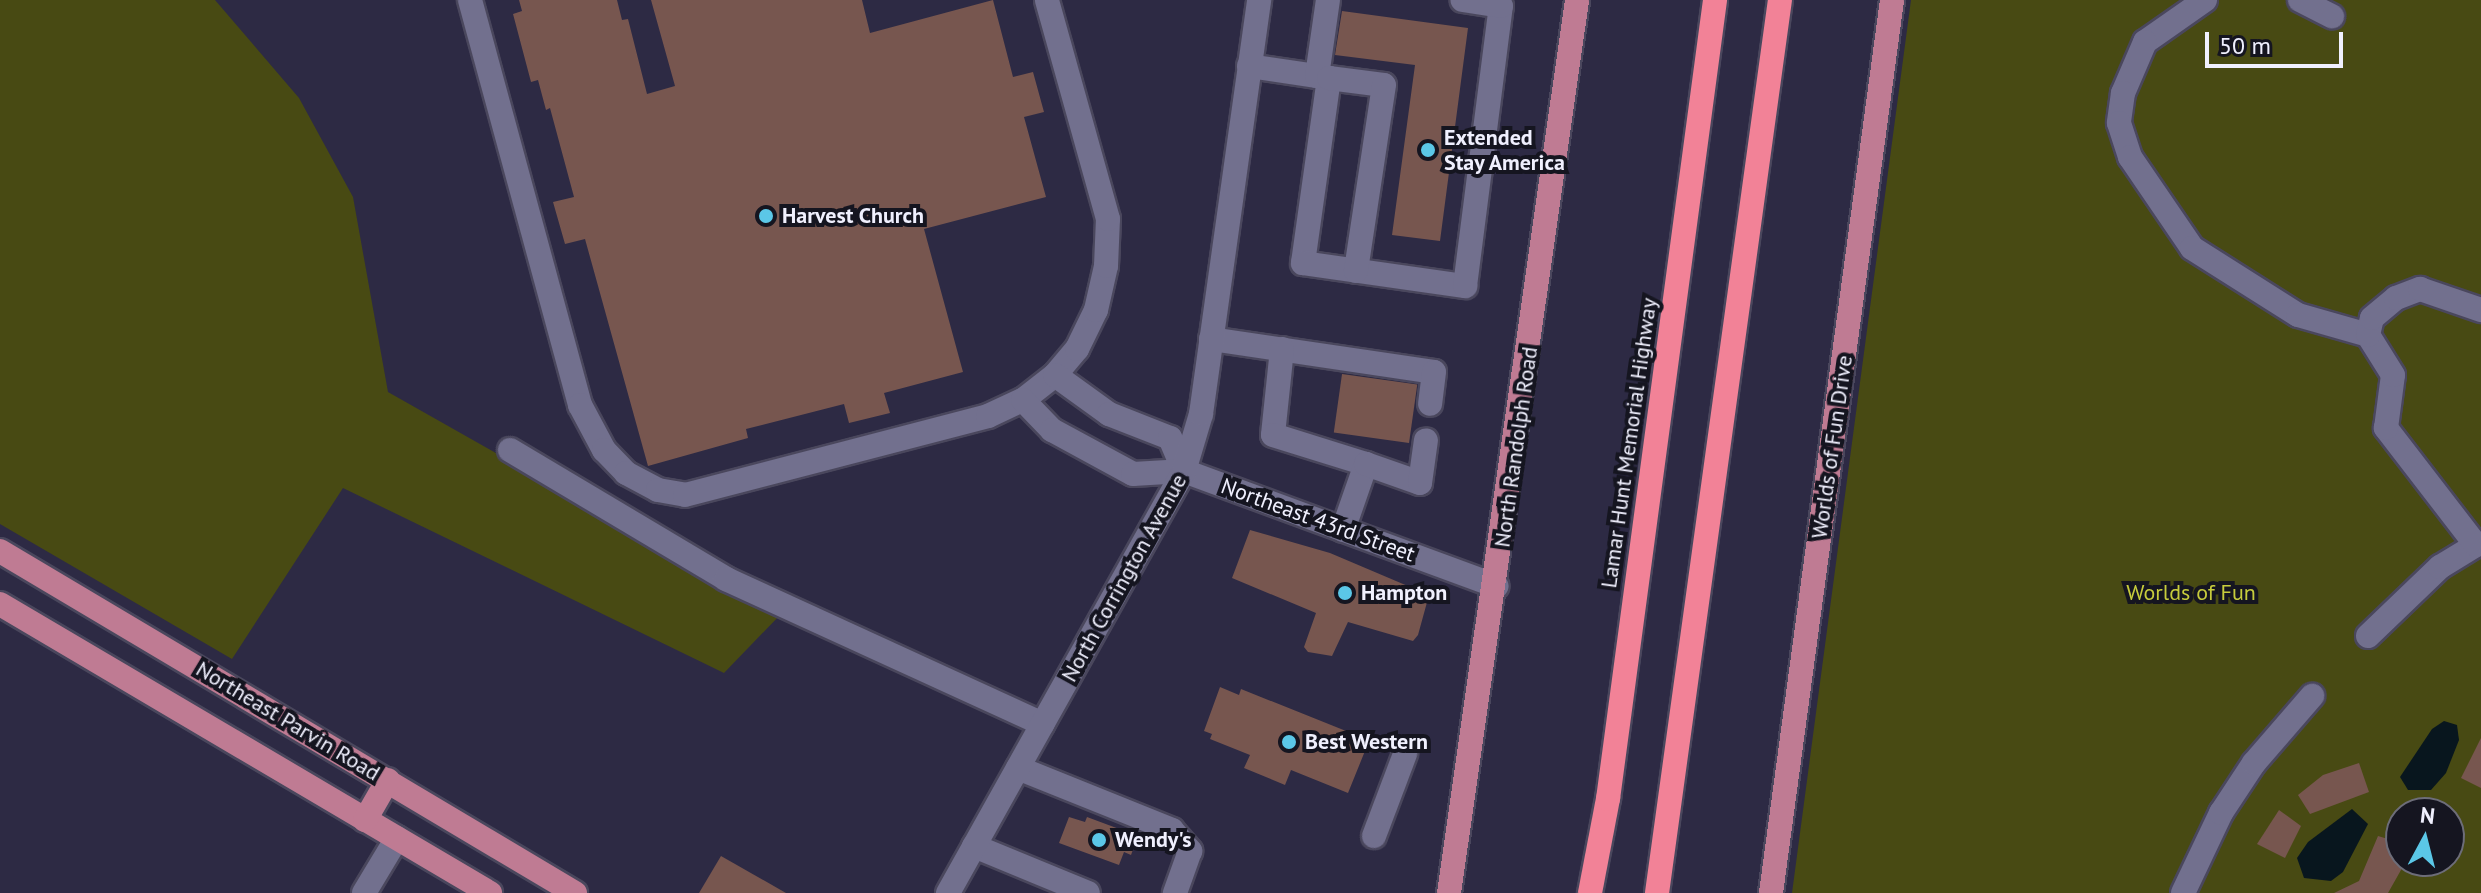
<!DOCTYPE html>
<html>
<head>
<meta charset="utf-8">
<style>
  body { margin:0 }
  #map { position:relative; width:2481px; height:893px; overflow:hidden; background:#2d2a44; font-family:"PT Sans",sans-serif }
  div>[style] { position:absolute }
  .green>* { inset:0; background:#484a13 }
  .water>* { inset:0; background:#08161e }
  .building>* { inset:0; background:#77564f; transform-origin:0 0 }
  .roads { filter:drop-shadow(2px 0 #4a475d) drop-shadow(-2px 0 #4a475d) drop-shadow(0 2px #4a475d) drop-shadow(0 -2px #4a475d) }
  .minor>* { height:24px; margin:-12px; padding:0 12px; transform-origin:12px; border-radius:12px; background:#72708e }
  .major>* { height:24px; margin:-12px; padding:0 12px; transform-origin:12px; border-radius:12px; background:#bf7b93 }
  .highway>* { height:24px; margin:-12px; padding:0 12px; transform-origin:12px; border-radius:12px; background:#f28297 }
  .dots>* { width:22px; height:22px; translate:-50% -50%; box-sizing:border-box; border:4px solid #151520; border-radius:50% }
  span { translate:-50% -50%; white-space:nowrap; text-align:center; line-height:1.15; -webkit-text-stroke:8px #151520; paint-order:stroke }
  .poi-label { font-size:22px; color:#f0f0fe; font-weight:700 }
  .left { translate:0 -50%; text-align:left }
  .street-label { font-size:22px; color:#f0f0fe }
  .park-label { font-size:22px; color:#c7cc3c }
  .north { position:absolute; left:2385px; top:797px; width:80px; height:80px; box-sizing:border-box; background:#151520; border:2px solid #6d6d79; border-radius:50%; rotate:7deg; font-size:22px; font-weight:700; line-height:32px; text-align:center; color:#f0f0fe }
  .north::after { content:''; display:block; margin:auto; width:28px; height:36px; background:#5bc7e7; clip-path:polygon(50% 0,100% 100%,50% 72%,0 100%) }
  .scale { position:absolute; left:2205px; top:32px; width:138px; height:36px; box-sizing:border-box; border:4px solid #f0f0fe; border-top:0; padding-left:10px; font-size:24px; line-height:28px; white-space:nowrap; color:#f0f0fe; -webkit-text-stroke:6px #151520; paint-order:stroke }
</style>
</head>
<body>
<div id="map">
  <div class="green">
    <div style="clip-path:polygon(0 0,215px 0,299px 98px,353px 197px,388px 392px,781px 614px,724px 673px,343px 488px,232px 659px,0 524px)"></div>
    <div style="clip-path:polygon(evenodd,1911px 0,2481px 0,2481px 893px,1792px 893px,1911px 0,2401px 813px,2449px 813px,2449px 861px,2401px 861px,2401px 813px)"></div>
  </div>
  <div class="water">
    <div style="clip-path:polygon(2444px 721px,2457px 725px,2459px 740px,2446px 773px,2431px 790px,2408px 790px,2400px 777px,2432px 729px)"></div>
    <div style="clip-path:polygon(2352px 809px,2368px 824px,2343px 872px,2331px 881px,2304px 878px,2297px 858px,2308px 842px)"></div>
  </div>
  <div class="building">
    <div style="clip-path:polygon(519px 0,617px 0,622px 20px,628px 19px,647px 94px,675px 86px,651px 0,862px 0,870px 33px,993px 0,1013px 77px,1033px 72px,1044px 112px,1024px 117px,1046px 197px,924px 229px,963px 372px,884px 393px,890px 413px,849px 423px,844px 404px,746px 429px,748px 438px,648px 466px,585px 239px,565px 244px,553px 202px,574px 197px,550px 108px,546px 110px,538px 80px,531px 82px,513px 14px,522px 11px)"></div>
    <div style="clip-path:polygon(1342px 11px,1468px 28px,1440px 241px,1392px 235px,1415px 65px,1335px 55px)"></div>
    <div style="left:1342px;top:374px;width:76px;height:59px;rotate:8deg"></div>
    <div style="clip-path:polygon(1250px 530px,1330px 553px,1429px 595px,1418px 635px,1413px 641px,1348px 622px,1332px 656px,1308px 652px,1304px 647px,1316px 613px,1232px 578px)"></div>
    <div style="clip-path:polygon(1220px 687px,1239px 695px,1241px 689px,1351px 733px,1349px 738px,1367px 746px,1348px 793px,1291px 770px,1285px 785px,1244px 768px,1250px 755px,1210px 739px,1212px 734px,1204px 731px)"></div>
    <div style="clip-path:polygon(2481px 738px,2481px 788px,2461px 778px)"></div>
    <div style="clip-path:polygon(2359px 763px,2369px 792px,2310px 814px,2298px 795px,2323px 775px)"></div>
    <div style="clip-path:polygon(2279px 810px,2301px 826px,2285px 858px,2257px 844px)"></div>
    <div style="clip-path:polygon(1069px 817px,1085px 822px,1087px 817px,1138px 836px,1131px 855px,1124px 852px,1119px 865px,1059px 843px)"></div>
    <div style="clip-path:polygon(2378px 836px,2401px 843px,2401px 870px,2388px 893px,2334px 893px,2359px 881px)"></div>
    <div style="clip-path:polygon(721px 856px,786px 893px,699px 893px)"></div>
  </div>
  <div class="roads">
    <div class="minor">
      <div style="left:470px;top:0;width:420px;rotate:74.8deg"></div>
      <div style="left:580px;top:405px;width:51px;rotate:61.9deg"></div>
      <div style="left:604px;top:450px;width:32px;rotate:46deg"></div>
      <div style="left:626px;top:473px;width:36px;rotate:28deg"></div>
      <div style="left:658px;top:490px;width:27px;rotate:10deg"></div>
      <div style="left:685px;top:495px;width:313px;rotate:-14.6deg"></div>
      <div style="left:988px;top:416px;width:38px;rotate:-25deg"></div>
      <div style="left:1023px;top:400px;width:41px;rotate:-38deg"></div>
      <div style="left:1055px;top:375px;width:34px;rotate:-50deg"></div>
      <div style="left:1077px;top:349px;width:43px;rotate:-64deg"></div>
      <div style="left:1096px;top:310px;width:45px;rotate:-77.2deg"></div>
      <div style="left:1106px;top:266px;width:47px;rotate:-87.6deg"></div>
      <div style="left:1108px;top:219px;width:227px;rotate:-105.6deg"></div>
      <div style="left:2205px;top:0;width:73px;rotate:145deg"></div>
      <div style="left:2145px;top:42px;width:56px;rotate:113.3deg"></div>
      <div style="left:2123px;top:93px;width:30px;rotate:98deg"></div>
      <div style="left:2119px;top:123px;width:36px;rotate:72deg"></div>
      <div style="left:2130px;top:157px;width:110px;rotate:55.7deg"></div>
      <div style="left:2192px;top:248px;width:125px;rotate:32.3deg"></div>
      <div style="left:2298px;top:315px;width:73px;rotate:15.9deg"></div>
      <div style="left:2300px;top:0;width:36px;rotate:27deg"></div>
      <div style="left:1249px;top:66px;width:81px;rotate:8.5deg"></div>
      <div style="left:1329px;top:78px;width:187px;rotate:98deg"></div>
      <div style="left:1303px;top:263px;width:164px;rotate:8.1deg"></div>
      <div style="left:1465px;top:286px;width:282px;rotate:-82.7deg"></div>
      <div style="left:1501px;top:6px;width:39px;rotate:-171deg"></div>
      <div style="left:1317px;top:76px;width:77px;rotate:-81.8deg"></div>
      <div style="left:1329px;top:78px;width:55px;rotate:7.3deg"></div>
      <div style="left:1384px;top:85px;width:188px;rotate:98.6deg"></div>
      <div style="left:1211px;top:339px;width:225px;rotate:8.4deg"></div>
      <div style="left:1434px;top:372px;width:32px;rotate:97deg"></div>
      <div style="left:1282px;top:349px;width:86px;rotate:96deg"></div>
      <div style="left:1273px;top:435px;width:97px;rotate:17.3deg"></div>
      <div style="left:1055px;top:375px;width:67px;rotate:35.8deg"></div>
      <div style="left:1109px;top:414px;width:66px;rotate:21.5deg"></div>
      <div style="left:1170px;top:438px;width:36px;rotate:67deg"></div>
      <div style="left:1023px;top:400px;width:42px;rotate:46deg"></div>
      <div style="left:1052px;top:430px;width:92px;rotate:28.5deg"></div>
      <div style="left:1133px;top:474px;width:51px;rotate:-3.4deg"></div>
      <div style="left:1184px;top:471px;width:333px;rotate:20.2deg"></div>
      <div style="left:510px;top:450px;width:252px;rotate:30.8deg"></div>
      <div style="left:726px;top:579px;width:348px;rotate:24.6deg"></div>
      <div style="left:1343px;top:530px;width:70px;rotate:-70.8deg"></div>
      <div style="left:1366px;top:464px;width:57px;rotate:19.4deg"></div>
      <div style="left:1420px;top:483px;width:43px;rotate:-82.1deg"></div>
      <div style="left:2368px;top:636px;width:100px;rotate:-43.8deg"></div>
      <div style="left:2440px;top:567px;width:42px;rotate:-31.4deg"></div>
      <div style="left:2476px;top:545px;width:148px;rotate:-127.6deg"></div>
      <div style="left:2386px;top:428px;width:53px;rotate:-82.5deg"></div>
      <div style="left:2393px;top:375px;width:47px;rotate:-122deg"></div>
      <div style="left:2368px;top:335px;width:17px;rotate:-77deg"></div>
      <div style="left:2372px;top:318px;width:31px;rotate:-40deg"></div>
      <div style="left:2396px;top:298px;width:26px;rotate:-21deg"></div>
      <div style="left:2420px;top:289px;width:65px;rotate:19deg"></div>
      <div style="left:1018px;top:768px;width:166px;rotate:21.9deg"></div>
      <div style="left:1172px;top:830px;width:28px;rotate:49deg"></div>
      <div style="left:1190px;top:851px;width:45px;rotate:109.7deg"></div>
      <div style="left:1374px;top:836px;width:88px;rotate:-69.3deg"></div>
      <div style="left:974px;top:846px;width:123px;rotate:22.4deg"></div>
      <div style="left:364px;top:893px;width:64px;rotate:-59deg"></div>
      <div style="left:948px;top:893px;width:484px;rotate:-60.8deg"></div>
      <div style="left:1184px;top:471px;width:59px;rotate:-73.4deg"></div>
      <div style="left:1201px;top:414px;width:418px;rotate:-82deg"></div>
      <div style="left:2183px;top:893px;width:89px;rotate:-64.6deg"></div>
      <div style="left:2221px;top:813px;width:60px;rotate:-56.6deg"></div>
      <div style="left:2254px;top:763px;width:89px;rotate:-49.1deg"></div>
    </div>
    <div class="major">
      <div style="left:0;top:551px;width:669px;rotate:30.74deg"></div>
      <div style="left:0;top:604px;width:569px;rotate:30.53deg"></div>
      <div style="left:365px;top:820px;width:46px;rotate:-60.1deg"></div>
      <div style="left:1449px;top:893px;width:902px;rotate:-81.84deg"></div>
      <div style="left:1771px;top:893px;width:901px;rotate:-82.28deg"></div>
    </div>
    <div class="highway">
      <div style="left:1590px;top:893px;width:96px;rotate:-79.2deg"></div>
      <div style="left:1608px;top:799px;width:806px;rotate:-82.37deg"></div>
      <div style="left:1657px;top:893px;width:901px;rotate:-82.16deg"></div>
    </div>
  </div>
  <div class="dots">
    <div style="left:1428px;top:150px;background:#5bc7e7"></div>
    <div style="left:766px;top:216px;background:#5bc7e7"></div>
    <div style="left:1345px;top:593px;background:#5bc7e7"></div>
    <div style="left:1289px;top:742px;background:#5bc7e7"></div>
    <div style="left:1099px;top:840px;background:#5bc7e7"></div>
  </div>
  <div class="poi-label">
    <span class="left" style="left:1444px;top:150px">Extended<br>Stay America</span>
    <span class="left" style="left:782px;top:216px">Harvest Church</span>
    <span class="left" style="left:1361px;top:593px">Hampton</span>
    <span class="left" style="left:1305px;top:742px">Best Western</span>
    <span class="left" style="left:1115px;top:840px">Wendy's</span>
  </div>
  <div class="street-label">
    <span style="left:1629px;top:443px;rotate:-82deg">Lamar Hunt Memorial Highway</span>
    <span style="left:1516px;top:447px;rotate:-82deg">North Randolph Road</span>
    <span style="left:1832px;top:447px;rotate:-82deg">Worlds of Fun Drive</span>
    <span style="left:1318px;top:520px;rotate:20deg">Northeast 43rd Street</span>
    <span style="left:1124px;top:578px;rotate:-61deg">North Corrington Avenue</span>
    <span style="left:288px;top:721px;rotate:31deg">Northeast Parvin Road</span>
  </div>
  <div class="park-label">
    <span style="left:2191px;top:593px">Worlds of Fun</span>
  </div>
  <div class="north">N</div>
  <div class="scale">50 m</div>
</div>
</body>
</html>
